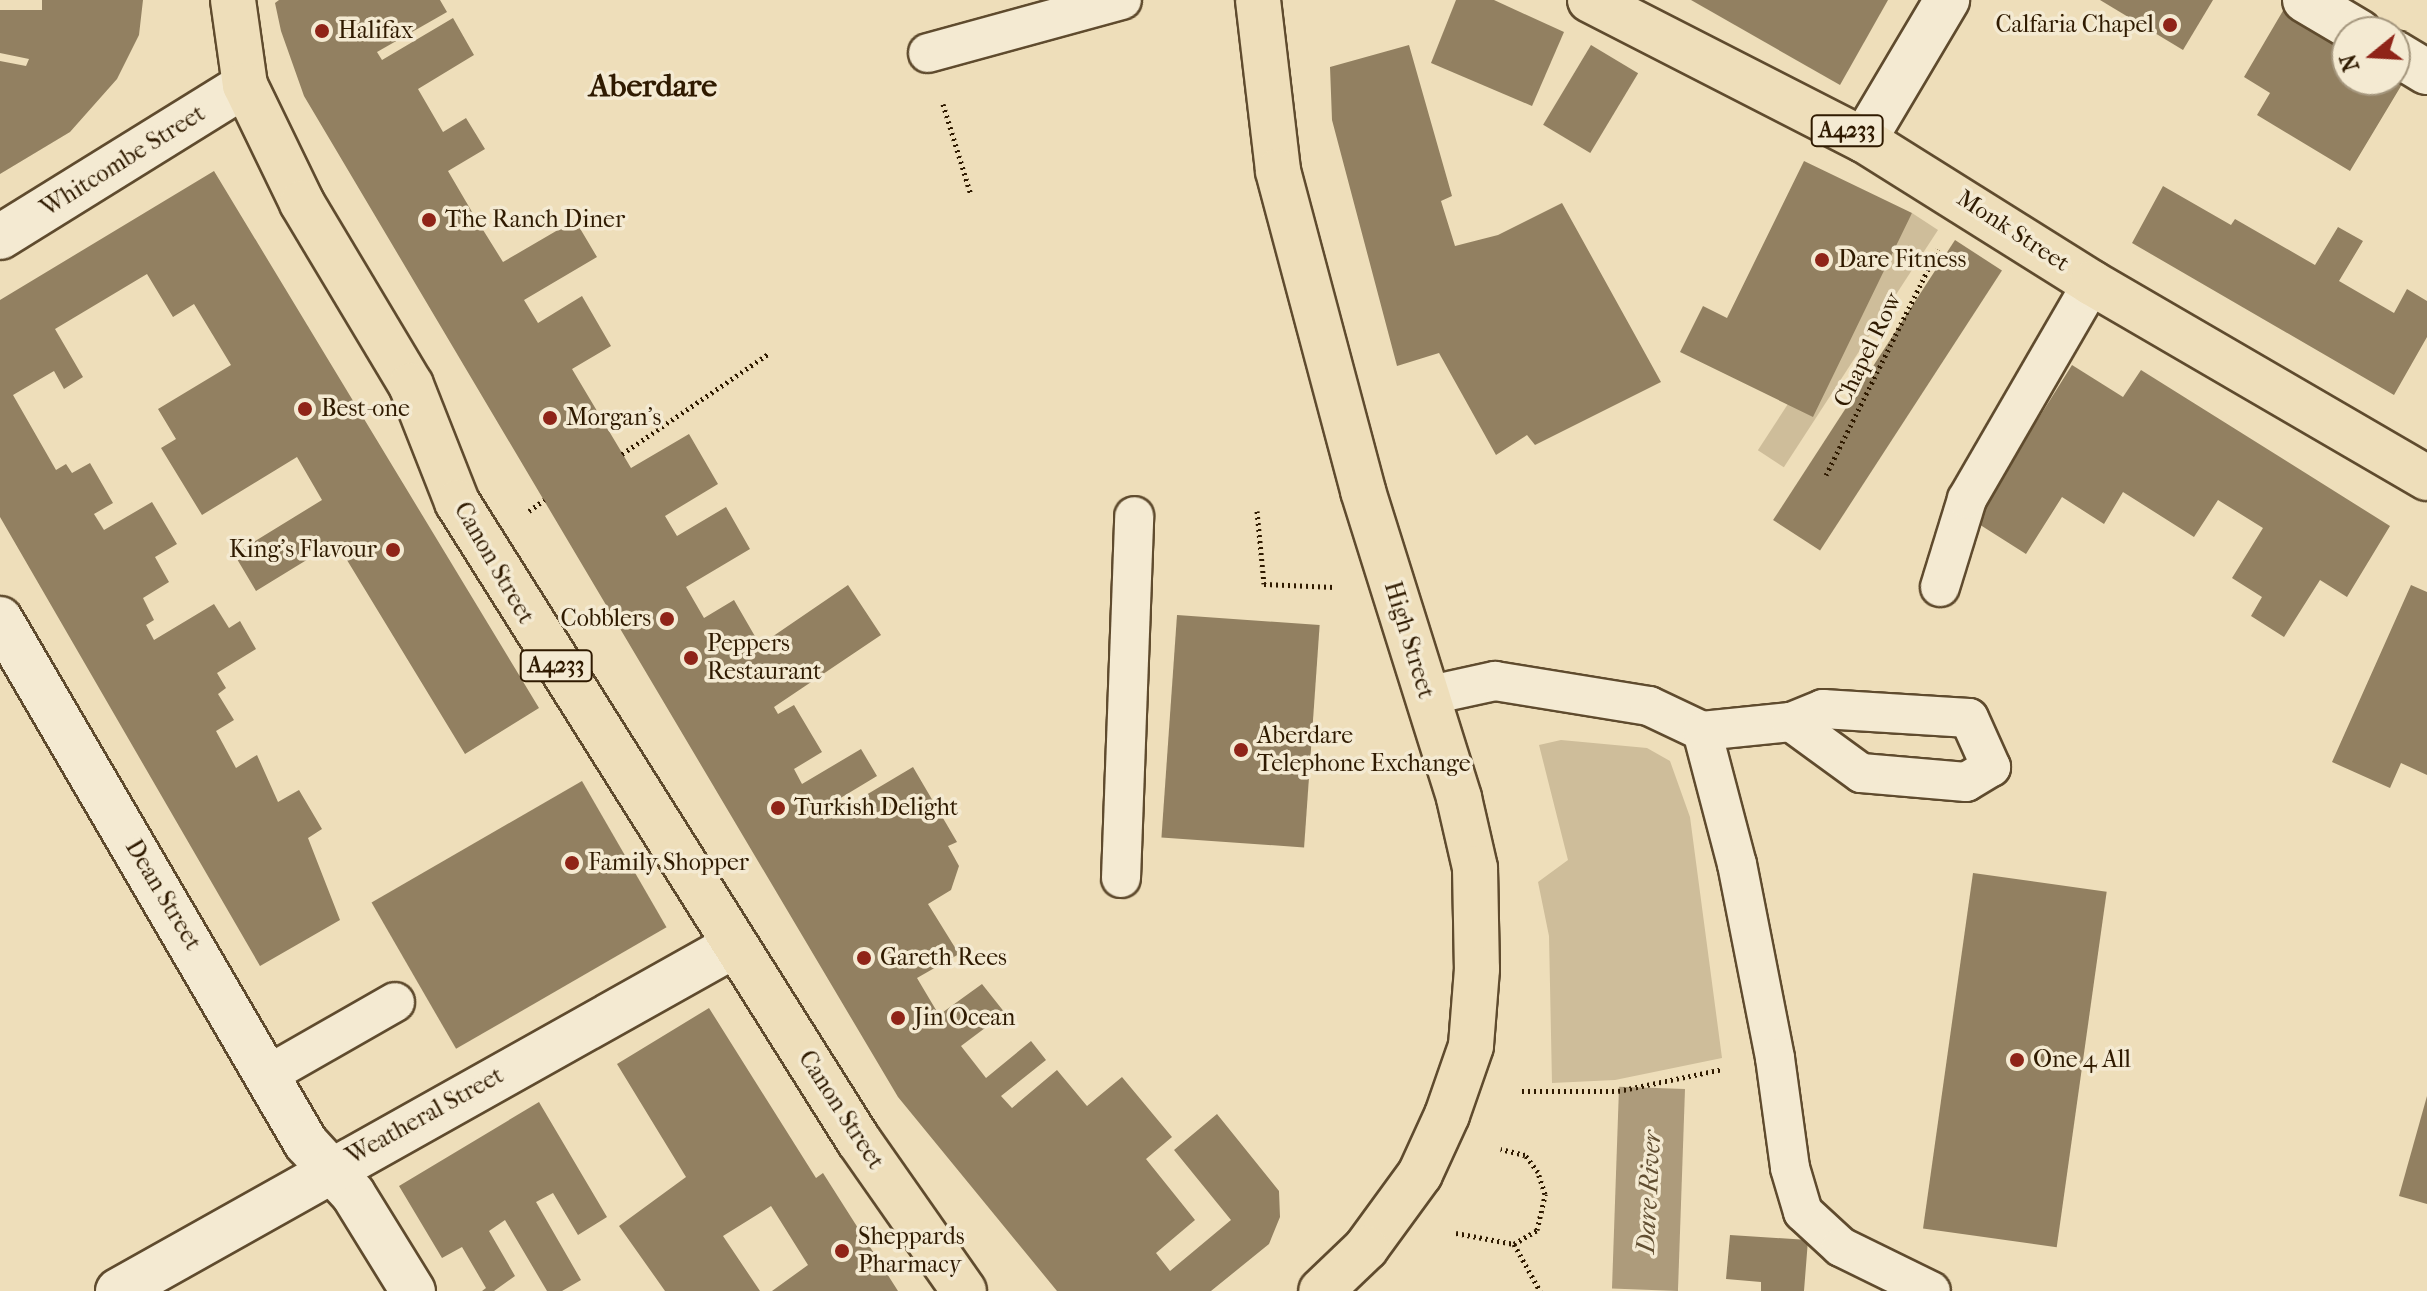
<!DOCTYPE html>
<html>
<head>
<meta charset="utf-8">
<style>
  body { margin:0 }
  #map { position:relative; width:2427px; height:1291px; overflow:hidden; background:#eedeba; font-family:"IM FELL French Canon",serif }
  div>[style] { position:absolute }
  .green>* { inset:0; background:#cebd9a; transform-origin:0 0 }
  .water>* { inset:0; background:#ad9b7b; transform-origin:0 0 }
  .building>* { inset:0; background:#928061; transform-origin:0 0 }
  .path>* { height:5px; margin-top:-2.5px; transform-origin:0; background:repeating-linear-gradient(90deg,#2f1a00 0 2px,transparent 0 6px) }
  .roads { filter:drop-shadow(2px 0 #5f4b2e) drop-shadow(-2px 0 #5f4b2e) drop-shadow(0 2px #5f4b2e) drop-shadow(0 -2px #5f4b2e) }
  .lane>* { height:38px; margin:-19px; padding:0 19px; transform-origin:19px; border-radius:19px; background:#f4ead2 }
  .street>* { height:44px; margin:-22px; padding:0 22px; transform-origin:22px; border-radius:22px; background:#f4ead2 }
  .primary>* { height:44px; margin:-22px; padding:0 22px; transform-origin:22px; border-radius:22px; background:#eedeba }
  .dots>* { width:22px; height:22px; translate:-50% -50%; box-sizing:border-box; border:4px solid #f4ead2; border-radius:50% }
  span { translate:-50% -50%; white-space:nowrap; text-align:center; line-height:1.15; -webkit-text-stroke:7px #f4ead2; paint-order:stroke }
  .shield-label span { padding:2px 6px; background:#f4ead2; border:2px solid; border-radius:6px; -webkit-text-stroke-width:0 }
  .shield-label { font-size:22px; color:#2f1a00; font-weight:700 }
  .poi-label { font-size:24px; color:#2f1a00 }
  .right { translate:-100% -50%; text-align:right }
  .left { translate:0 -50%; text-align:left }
  .street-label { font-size:24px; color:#2f1a00 }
  .water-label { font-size:26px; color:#614e31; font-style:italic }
  .district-label { font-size:32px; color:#2f1a00; font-weight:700 }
  .north { position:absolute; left:2331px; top:16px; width:80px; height:80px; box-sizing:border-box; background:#f4ead2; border:2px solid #a5977e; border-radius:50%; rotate:252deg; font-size:22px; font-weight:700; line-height:32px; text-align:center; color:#2f1a00 }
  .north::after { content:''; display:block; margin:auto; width:28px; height:36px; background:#8f2418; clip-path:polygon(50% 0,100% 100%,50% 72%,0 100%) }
</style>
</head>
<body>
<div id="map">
  <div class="green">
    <div style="left:1912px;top:213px;width:31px;height:283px;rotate:33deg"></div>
    <div style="clip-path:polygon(1561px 740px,1647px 748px,1670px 761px,1690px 817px,1722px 1058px,1615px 1080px,1552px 1083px,1549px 936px,1538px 882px,1568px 860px,1539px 745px)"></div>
  </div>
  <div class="water">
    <div style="left:1685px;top:1089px;width:202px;height:66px;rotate:92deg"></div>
  </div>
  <div class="building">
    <div style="clip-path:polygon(42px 0,143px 0,139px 35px,117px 79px,70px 132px,0 174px,0 61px,26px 66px,29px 59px,0 53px,0 10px,42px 10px)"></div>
    <div style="clip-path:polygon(279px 0,440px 0,447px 12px,377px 52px,382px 60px,453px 18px,474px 55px,418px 89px,443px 132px,466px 118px,485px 149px,448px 171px,475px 217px,503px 262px,575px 220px,597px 257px,524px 300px,538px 323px,582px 296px,611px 346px,572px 369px,631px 468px,689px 434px,718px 484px,665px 516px,677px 536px,726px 507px,750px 549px,686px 587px,704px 618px,734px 600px,760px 645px,848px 585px,881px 635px,774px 707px,778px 714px,794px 705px,822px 752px,794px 769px,802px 784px,861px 749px,877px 776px,819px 811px,824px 820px,913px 767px,957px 842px,948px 846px,959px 866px,951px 890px,928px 904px,959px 954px,917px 978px,939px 1015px,982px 984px,1005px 1013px,961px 1046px,986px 1078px,1031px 1041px,1046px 1060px,1001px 1096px,1012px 1108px,1057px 1070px,1087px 1106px,1122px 1077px,1172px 1137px,1146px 1159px,1195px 1220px,1156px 1253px,1170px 1271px,1231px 1220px,1174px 1150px,1217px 1114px,1279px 1191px,1280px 1217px,1269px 1244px,1211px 1291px,1057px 1291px,898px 1097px,304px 96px,281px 31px,275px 3px)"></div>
    <div style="clip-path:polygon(1456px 0,1494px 0,1564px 32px,1532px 106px,1431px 63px)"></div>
    <div style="clip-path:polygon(1691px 0,1888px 0,1840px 85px)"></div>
    <div style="clip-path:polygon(2100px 0,2213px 0,2183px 50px)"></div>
    <div style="clip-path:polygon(2284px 9px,2347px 47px,2347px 80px,2395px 80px,2395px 75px,2404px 81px,2350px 171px,2257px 115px,2270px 93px,2244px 77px)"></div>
    <div style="clip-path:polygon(1409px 45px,1452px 196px,1441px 201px,1455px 246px,1498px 235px,1562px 203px,1661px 382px,1535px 445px,1527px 435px,1496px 455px,1439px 353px,1397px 366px,1332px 120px,1330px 67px)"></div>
    <div style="left:1591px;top:45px;width:55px;height:93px;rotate:31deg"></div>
    <div style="clip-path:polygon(1804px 161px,1912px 213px,1813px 417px,1680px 352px,1703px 306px,1727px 318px)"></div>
    <div style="clip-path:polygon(214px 171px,539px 708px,465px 754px,336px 542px,256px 591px,234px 554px,322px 500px,297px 457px,202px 515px,161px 448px,176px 439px,158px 409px,231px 365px,194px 304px,173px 317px,147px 274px,55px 329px,83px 377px,64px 389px,54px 371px,13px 395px,56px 470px,66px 464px,72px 473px,90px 463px,113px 503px,94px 514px,104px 530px,152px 502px,177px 544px,155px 557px,169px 582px,143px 598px,154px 620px,146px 625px,154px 640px,214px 604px,229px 628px,240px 621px,256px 649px,217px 673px,226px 688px,218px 694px,234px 720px,216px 731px,236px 768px,257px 755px,278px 802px,299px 790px,322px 829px,308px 838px,340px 920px,260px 966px,0 517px,0 300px)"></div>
    <div style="clip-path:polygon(2163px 186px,2231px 225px,2235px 219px,2315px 265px,2338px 227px,2363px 241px,2339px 281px,2394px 313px,2407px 289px,2427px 301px,2427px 337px,2394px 395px,2132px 243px)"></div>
    <div style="left:1955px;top:240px;width:56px;height:334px;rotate:33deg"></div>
    <div style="clip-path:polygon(2072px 365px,2123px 397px,2141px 370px,2390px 526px,2347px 597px,2320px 580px,2284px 637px,2251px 616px,2262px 597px,2232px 578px,2263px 528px,2218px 500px,2194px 537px,2123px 492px,2104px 524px,2062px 497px,2026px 554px,1974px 521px)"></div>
    <div style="clip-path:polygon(2411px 585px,2427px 592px,2427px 775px,2401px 763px,2390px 788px,2332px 762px)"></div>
    <div style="left:1177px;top:615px;width:143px;height:223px;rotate:4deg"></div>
    <div style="left:582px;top:781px;width:169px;height:243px;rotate:60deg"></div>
    <div style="left:1973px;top:873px;width:135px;height:359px;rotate:8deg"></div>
    <div style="clip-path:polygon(709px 1008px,816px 1178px,823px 1173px,898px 1291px,772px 1291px,808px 1265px,771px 1206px,723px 1236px,760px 1291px,665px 1291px,619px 1226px,686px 1177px,617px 1064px)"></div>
    <div style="clip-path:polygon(2427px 1096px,2427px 1204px,2399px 1196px)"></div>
    <div style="clip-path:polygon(539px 1102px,607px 1217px,578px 1235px,553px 1193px,536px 1202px,581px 1280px,562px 1291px,547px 1291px,505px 1220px,489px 1231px,515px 1276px,494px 1291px,482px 1291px,486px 1288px,462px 1247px,442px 1258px,399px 1186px)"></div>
    <div style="clip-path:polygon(1730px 1235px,1808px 1240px,1804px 1291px,1761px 1291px,1761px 1282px,1726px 1279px)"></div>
  </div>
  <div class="path">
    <div style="left:943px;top:104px;width:95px;rotate:72.9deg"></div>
    <div style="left:622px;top:454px;width:177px;rotate:-34.4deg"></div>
    <div style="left:1826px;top:475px;width:252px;rotate:-63.6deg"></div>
    <div style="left:529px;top:511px;width:19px;rotate:-36deg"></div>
    <div style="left:1257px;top:511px;width:73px;rotate:84.5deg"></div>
    <div style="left:1264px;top:584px;width:70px;rotate:2.5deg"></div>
    <div style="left:1522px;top:1091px;width:96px"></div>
    <div style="left:1618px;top:1091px;width:107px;rotate:-11.8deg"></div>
    <div style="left:1456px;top:1233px;width:59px;rotate:10.7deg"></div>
    <div style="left:1514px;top:1244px;width:27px;rotate:-31deg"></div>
    <div style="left:1537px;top:1230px;width:37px;rotate:-77deg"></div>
    <div style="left:1545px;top:1194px;width:23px;rotate:-108deg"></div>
    <div style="left:1538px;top:1172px;width:21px;rotate:-127deg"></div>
    <div style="left:1525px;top:1155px;width:25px;rotate:-166deg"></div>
    <div style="left:1514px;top:1244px;width:54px;rotate:61deg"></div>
  </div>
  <div class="roads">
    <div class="lane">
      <div style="left:928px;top:53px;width:201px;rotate:-15.3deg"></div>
      <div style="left:1940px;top:587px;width:92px;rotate:-72.9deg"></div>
      <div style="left:1967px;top:499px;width:250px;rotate:-59.9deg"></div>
      <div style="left:1426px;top:696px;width:71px;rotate:-12.3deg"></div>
      <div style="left:1495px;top:681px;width:156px;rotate:9.2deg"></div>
      <div style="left:1649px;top:706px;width:59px;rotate:25.3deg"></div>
      <div style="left:1702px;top:731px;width:138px;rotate:75.3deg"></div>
      <div style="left:1737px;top:864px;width:198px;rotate:78.9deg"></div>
      <div style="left:1775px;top:1058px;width:111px;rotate:82.2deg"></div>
      <div style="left:1790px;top:1168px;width:46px;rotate:73.5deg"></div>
      <div style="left:1803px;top:1212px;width:52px;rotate:42.6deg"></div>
      <div style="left:1841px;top:1247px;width:100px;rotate:26.1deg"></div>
      <div style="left:1702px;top:731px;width:89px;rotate:-5.8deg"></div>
      <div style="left:1791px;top:722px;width:35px;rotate:-22deg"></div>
      <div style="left:1823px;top:709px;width:146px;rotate:3.5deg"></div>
      <div style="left:1969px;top:718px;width:54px;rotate:65.8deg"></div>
      <div style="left:1991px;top:767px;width:29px;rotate:149deg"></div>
      <div style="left:1966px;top:782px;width:105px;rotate:-175.1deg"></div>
      <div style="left:1861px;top:773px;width:87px;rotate:-143.9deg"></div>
      <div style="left:1121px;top:878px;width:362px;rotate:-87.9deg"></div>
      <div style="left:269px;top:1074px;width:145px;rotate:-29.7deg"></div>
    </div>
    <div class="street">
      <div style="left:2305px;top:0;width:63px;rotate:30.7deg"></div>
      <div style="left:2395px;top:53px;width:37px;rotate:31deg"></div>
      <div style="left:1864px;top:140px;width:163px;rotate:-59.3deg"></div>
      <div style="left:0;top:237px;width:288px;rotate:-31.8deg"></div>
      <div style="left:0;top:619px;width:607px;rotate:59.72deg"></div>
      <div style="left:306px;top:1143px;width:69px;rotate:47.3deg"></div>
      <div style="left:353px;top:1194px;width:114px;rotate:58.3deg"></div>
      <div style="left:118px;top:1291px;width:707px;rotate:-29.28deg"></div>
    </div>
    <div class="primary">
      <div style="left:233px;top:0;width:86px;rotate:82deg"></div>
      <div style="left:245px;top:85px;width:131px;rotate:64.2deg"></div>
      <div style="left:302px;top:203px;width:212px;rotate:59.1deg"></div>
      <div style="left:411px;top:385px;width:126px;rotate:68.5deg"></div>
      <div style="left:457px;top:502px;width:755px;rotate:57.83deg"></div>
      <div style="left:859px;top:1141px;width:183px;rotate:55deg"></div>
      <div style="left:1258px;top:0;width:172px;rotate:83.3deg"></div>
      <div style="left:1278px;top:171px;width:331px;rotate:75.1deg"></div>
      <div style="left:1363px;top:491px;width:322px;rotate:72.6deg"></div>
      <div style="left:1459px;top:798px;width:72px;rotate:77.1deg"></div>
      <div style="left:1475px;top:868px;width:101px;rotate:88.9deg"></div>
      <div style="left:1477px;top:969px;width:77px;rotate:94.5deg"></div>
      <div style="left:1471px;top:1046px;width:73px;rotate:109.2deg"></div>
      <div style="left:1447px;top:1115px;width:65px;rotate:114.6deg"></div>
      <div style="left:1420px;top:1174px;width:92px;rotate:126.1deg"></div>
      <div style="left:1366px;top:1248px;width:62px;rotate:136.3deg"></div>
      <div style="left:1590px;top:0;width:308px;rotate:27.1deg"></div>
      <div style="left:1864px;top:140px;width:269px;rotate:32.1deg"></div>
      <div style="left:2092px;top:283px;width:388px;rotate:30.2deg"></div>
    </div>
  </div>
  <div class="dots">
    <div style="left:2170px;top:25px;background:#8f2418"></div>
    <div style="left:322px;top:31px;background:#8f2418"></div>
    <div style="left:429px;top:220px;background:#8f2418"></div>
    <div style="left:1822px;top:260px;background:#8f2418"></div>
    <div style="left:305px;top:409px;background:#8f2418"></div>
    <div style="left:550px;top:418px;background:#8f2418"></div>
    <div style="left:393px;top:550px;background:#8f2418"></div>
    <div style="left:667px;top:619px;background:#8f2418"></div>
    <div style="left:691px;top:658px;background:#8f2418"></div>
    <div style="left:1241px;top:750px;background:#8f2418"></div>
    <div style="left:778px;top:808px;background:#8f2418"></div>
    <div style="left:572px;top:863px;background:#8f2418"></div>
    <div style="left:864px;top:958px;background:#8f2418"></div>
    <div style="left:898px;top:1018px;background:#8f2418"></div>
    <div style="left:2017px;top:1060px;background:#8f2418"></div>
    <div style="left:842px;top:1251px;background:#8f2418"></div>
  </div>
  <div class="shield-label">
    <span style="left:1847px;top:131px">A4233</span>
    <span style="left:556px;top:666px">A4233</span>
  </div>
  <div class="poi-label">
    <span class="right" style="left:2154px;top:25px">Calfaria Chapel</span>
    <span class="left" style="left:338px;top:31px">Halifax</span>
    <span class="left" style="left:445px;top:220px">The Ranch Diner</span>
    <span class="left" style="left:1838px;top:260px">Dare Fitness</span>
    <span class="left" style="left:321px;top:409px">Best-one</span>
    <span class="left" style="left:566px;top:418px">Morgan's</span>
    <span class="right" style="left:377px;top:550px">King's Flavour</span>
    <span class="right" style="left:651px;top:619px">Cobblers</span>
    <span class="left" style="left:707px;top:658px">Peppers<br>Restaurant</span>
    <span class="left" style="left:1257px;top:750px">Aberdare<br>Telephone Exchange</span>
    <span class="left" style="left:794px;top:808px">Turkish Delight</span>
    <span class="left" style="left:588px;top:863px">Family Shopper</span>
    <span class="left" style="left:880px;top:958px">Gareth Rees</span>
    <span class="left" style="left:914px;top:1018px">Jin Ocean</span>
    <span class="left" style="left:2033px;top:1060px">One 4 All</span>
    <span class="left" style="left:858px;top:1251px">Sheppards<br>Pharmacy</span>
  </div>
  <div class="street-label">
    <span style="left:123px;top:161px;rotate:-32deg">Whitcombe Street</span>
    <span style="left:2013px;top:231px;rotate:33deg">Monk Street</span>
    <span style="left:1868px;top:350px;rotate:-64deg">Chapel Row</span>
    <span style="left:494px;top:563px;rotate:60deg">Canon Street</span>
    <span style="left:1409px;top:640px;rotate:73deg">High Street</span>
    <span style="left:163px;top:895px;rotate:59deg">Dean Street</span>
    <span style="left:841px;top:1110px;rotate:57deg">Canon Street</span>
    <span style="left:425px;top:1116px;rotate:-29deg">Weatheral Street</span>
  </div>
  <div class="water-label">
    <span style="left:1649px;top:1192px;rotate:-87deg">Dare River</span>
  </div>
  <div class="district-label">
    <span style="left:653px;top:86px">Aberdare</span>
  </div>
  <div class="north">N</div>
</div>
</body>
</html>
